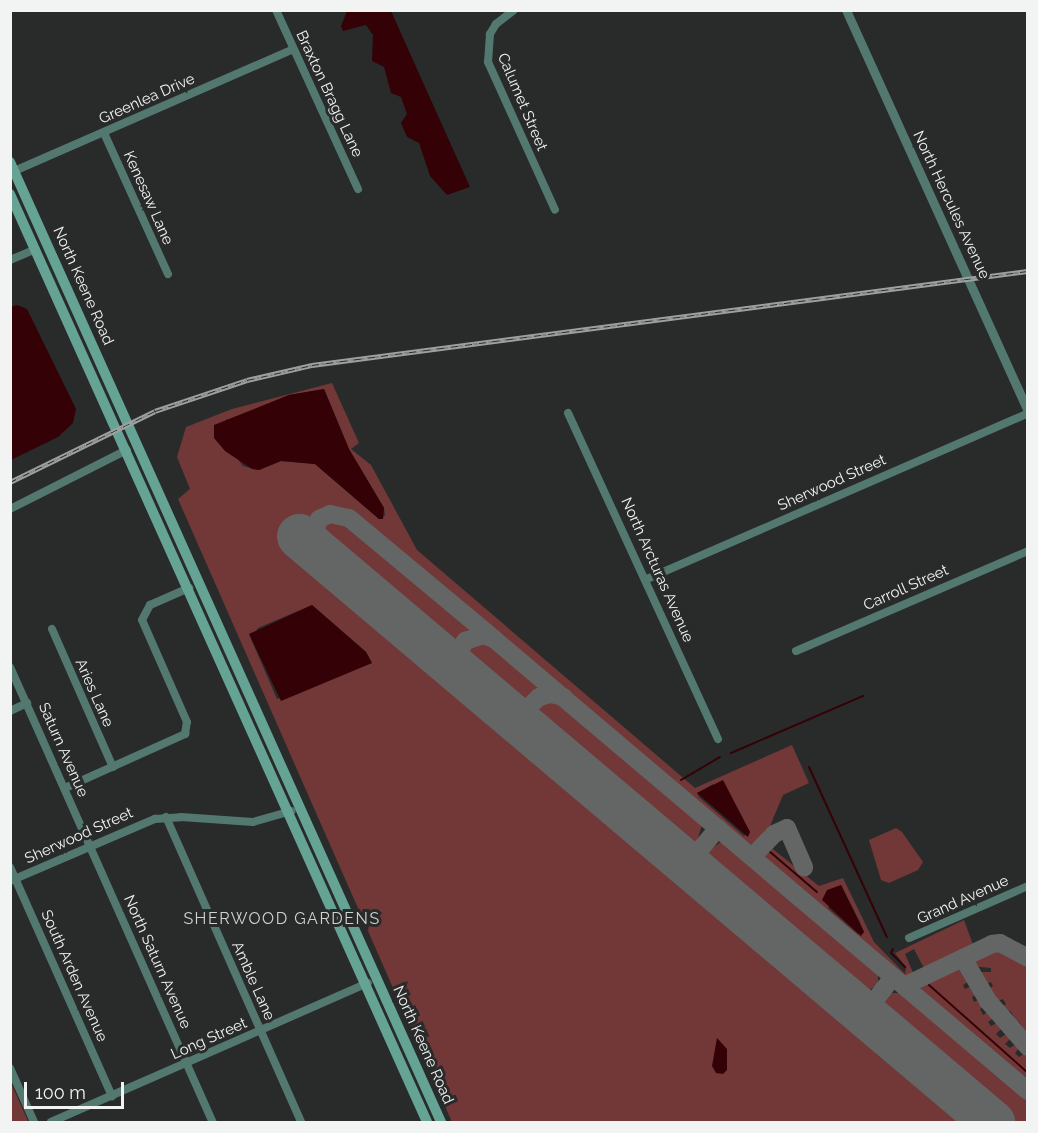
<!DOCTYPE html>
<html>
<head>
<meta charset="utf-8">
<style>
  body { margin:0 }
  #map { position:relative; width:1038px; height:1133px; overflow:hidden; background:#292b2b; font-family:Raleway,sans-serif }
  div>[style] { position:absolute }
  .green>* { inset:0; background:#713837 }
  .water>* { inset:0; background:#340106 }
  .stream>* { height:2px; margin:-1px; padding:0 1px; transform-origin:1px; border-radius:1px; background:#340106 }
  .taxiway>* { height:18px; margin:-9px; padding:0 9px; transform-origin:9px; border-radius:9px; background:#646666 }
  .runway>* { height:45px; margin:-22.5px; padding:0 22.5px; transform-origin:22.5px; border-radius:22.5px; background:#646666 }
  .minor>* { height:8px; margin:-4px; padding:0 4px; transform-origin:4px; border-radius:4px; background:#52786f }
  .tertiary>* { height:9px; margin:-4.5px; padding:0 4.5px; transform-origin:4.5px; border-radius:4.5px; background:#52786f }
  .secondary>* { height:10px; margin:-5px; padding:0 5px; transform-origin:5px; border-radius:5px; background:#65a495 }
  .rail>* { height:4.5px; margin-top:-2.25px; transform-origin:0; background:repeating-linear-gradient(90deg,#292b2b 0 7px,#9ea0a0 0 14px); box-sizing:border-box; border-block:2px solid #9ea0a0 }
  span { translate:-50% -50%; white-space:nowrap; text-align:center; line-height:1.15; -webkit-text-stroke:6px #292b2b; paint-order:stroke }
  .street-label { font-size:15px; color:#f2f4f3 }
  .neighbourhood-label { font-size:16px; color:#cfd3d2; letter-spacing:1.5px }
  .frame { position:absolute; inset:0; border:12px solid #f2f4f3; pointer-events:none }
  .scale { position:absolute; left:24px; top:1082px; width:100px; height:27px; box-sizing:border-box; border:3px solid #f2f4f3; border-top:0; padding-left:8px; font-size:18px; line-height:21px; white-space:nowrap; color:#f2f4f3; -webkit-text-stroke:4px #292b2b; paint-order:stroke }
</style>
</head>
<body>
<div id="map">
  <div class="green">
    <div style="clip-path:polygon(evenodd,332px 383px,359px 443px,351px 449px,371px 465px,417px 550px,695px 788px,792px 745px,809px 783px,783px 795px,770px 826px,757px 843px,747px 846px,349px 512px,326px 510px,315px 516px,291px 545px,974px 1122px,452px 1122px,178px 499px,190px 489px,177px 457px,186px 427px,232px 409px,332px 383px,324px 389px,349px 449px,384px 508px,385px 515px,379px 519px,315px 464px,281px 461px,259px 470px,243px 466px,235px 455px,226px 419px,231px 421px,289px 395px,324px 389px,332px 383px,312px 605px,366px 652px,372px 663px,277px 699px,251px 639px,258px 628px,312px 605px,332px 383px,713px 784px,737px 810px,750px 832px,744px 836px,699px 797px,697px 793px,713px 784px)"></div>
    <div style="clip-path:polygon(330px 518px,345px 520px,474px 629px,458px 637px,449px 648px,321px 539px,318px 528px)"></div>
    <div style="clip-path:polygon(478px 642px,491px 643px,544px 688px,532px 693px,519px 707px,467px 663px,468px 648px)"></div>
    <div style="clip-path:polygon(550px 699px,560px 701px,703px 822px,697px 841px,681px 844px,541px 725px,539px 708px)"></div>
    <div style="clip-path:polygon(896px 828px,902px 832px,923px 862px,918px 870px,889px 883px,881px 880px,869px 840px)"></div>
    <div style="clip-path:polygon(721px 842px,728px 843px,878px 970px,878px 984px,864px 994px,857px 993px,710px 869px,708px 851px)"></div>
    <div style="clip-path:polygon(evenodd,769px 846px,819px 886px,843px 878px,874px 942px,905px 974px,906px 967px,895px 953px,964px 920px,974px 947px,926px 972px,914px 949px,905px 954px,915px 977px,900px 977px,766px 863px,763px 853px,769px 846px,841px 885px,859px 920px,864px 932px,858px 934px,828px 908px,841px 885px)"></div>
    <div style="clip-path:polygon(998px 948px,1027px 962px,1027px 1033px,1023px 1038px,1016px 1032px,1022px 1027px,1019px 1022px,1012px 1028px,1006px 1022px,1013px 1015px,1010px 1011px,1002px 1016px,998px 1010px,1006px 1004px,1003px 999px,993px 1003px,985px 991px,993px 986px,991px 982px,982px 986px,973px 972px,991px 972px,991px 968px,971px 966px,967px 962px)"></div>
    <div style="clip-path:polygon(959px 964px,971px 980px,963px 985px,965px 989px,974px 985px,980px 993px,972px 997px,974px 1002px,983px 998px,987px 1005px,980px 1009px,983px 1015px,991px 1010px,995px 1017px,988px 1022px,991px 1026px,999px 1022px,1003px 1027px,996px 1034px,1000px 1038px,1008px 1033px,1011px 1038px,1005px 1044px,1010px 1048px,1017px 1043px,1020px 1047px,1015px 1053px,1019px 1057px,1027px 1052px,1027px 1084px,924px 997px,921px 988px,924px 980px)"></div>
    <div style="clip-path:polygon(890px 993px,904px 993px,1027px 1097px,1027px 1122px,1010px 1122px,886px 1018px,883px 1002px)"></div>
    <div style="clip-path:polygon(10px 1081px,28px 1121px,28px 1122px,11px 1122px)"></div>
  </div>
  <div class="water">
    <div style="clip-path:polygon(347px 11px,391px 11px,470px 187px,447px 195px,430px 176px,419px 143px,407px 137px,401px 123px,407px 114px,401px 97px,391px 93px,384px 67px,372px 61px,373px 35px,366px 25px,343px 31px,341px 26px)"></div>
    <div style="clip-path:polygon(17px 305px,27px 309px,76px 409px,73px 423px,58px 437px,11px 460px,10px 307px)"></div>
    <div style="clip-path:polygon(324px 389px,349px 449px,384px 508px,383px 519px,379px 519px,315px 464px,281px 461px,259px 470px,252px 469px,225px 451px,214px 438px,214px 425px,289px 395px)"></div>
    <div style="clip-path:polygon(312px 605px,366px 652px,372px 663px,281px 701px,249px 634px)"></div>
    <div style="clip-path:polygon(723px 780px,750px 832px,748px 837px,697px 793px)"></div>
    <div style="clip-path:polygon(841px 885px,864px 932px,861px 936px,822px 900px,827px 890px)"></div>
    <div style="clip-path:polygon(717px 1038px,727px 1049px,727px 1070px,723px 1074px,716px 1073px,712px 1066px)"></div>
  </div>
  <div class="stream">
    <div style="left:731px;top:753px;width:144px;rotate:-23.4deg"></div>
    <div style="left:809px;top:767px;width:187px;rotate:65.4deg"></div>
    <div style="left:681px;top:780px;width:45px;rotate:-30.5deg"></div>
    <div style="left:769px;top:851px;width:63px;rotate:40.5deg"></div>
    <div style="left:893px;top:949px;width:4px;rotate:117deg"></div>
    <div style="left:891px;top:953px;width:20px;rotate:45deg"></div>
    <div style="left:929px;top:985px;width:132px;rotate:41.6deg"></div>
  </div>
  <div class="taxiway">
    <div style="left:318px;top:552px;width:15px;rotate:-110deg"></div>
    <div style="left:313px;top:538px;width:20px;rotate:-72deg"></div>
    <div style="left:319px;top:519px;width:12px;rotate:-24deg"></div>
    <div style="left:330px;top:514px;width:19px;rotate:12deg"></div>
    <div style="left:349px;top:518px;width:189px;rotate:39.8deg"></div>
    <div style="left:461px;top:673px;width:17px;rotate:-100deg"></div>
    <div style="left:458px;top:656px;width:17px;rotate:-65deg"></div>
    <div style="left:465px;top:641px;width:19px;rotate:-18deg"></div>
    <div style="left:483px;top:635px;width:12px;rotate:20deg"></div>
    <div style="left:494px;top:639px;width:700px;rotate:40.25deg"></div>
    <div style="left:534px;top:734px;width:22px;rotate:-106deg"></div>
    <div style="left:528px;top:713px;width:9px;rotate:-69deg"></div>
    <div style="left:531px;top:705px;width:11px;rotate:-45deg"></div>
    <div style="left:539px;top:697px;width:12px;rotate:-14deg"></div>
    <div style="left:551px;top:694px;width:13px;rotate:13deg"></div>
    <div style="left:752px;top:857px;width:32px;rotate:-46deg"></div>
    <div style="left:774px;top:834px;width:14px;rotate:-25deg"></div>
    <div style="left:787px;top:828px;width:43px;rotate:66.4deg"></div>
    <div style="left:687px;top:865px;width:48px;rotate:-50deg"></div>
    <div style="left:963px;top:958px;width:50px;rotate:59.8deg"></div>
    <div style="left:988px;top:1001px;width:61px;rotate:49deg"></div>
    <div style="left:904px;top:986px;width:98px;rotate:-25.5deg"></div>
    <div style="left:992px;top:944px;width:8px;rotate:-7deg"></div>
    <div style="left:1000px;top:943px;width:32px;rotate:28deg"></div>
    <div style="left:864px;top:1014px;width:47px;rotate:-51.9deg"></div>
  </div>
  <div class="runway">
    <div style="left:299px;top:536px;width:908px;rotate:40.22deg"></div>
  </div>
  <div class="minor">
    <div style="left:276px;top:10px;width:197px;rotate:65.4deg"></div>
    <div style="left:514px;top:10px;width:23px;rotate:142deg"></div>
    <div style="left:496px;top:24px;width:12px;rotate:121deg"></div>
    <div style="left:490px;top:34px;width:28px;rotate:94deg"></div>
    <div style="left:488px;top:62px;width:162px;rotate:65.6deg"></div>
    <div style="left:104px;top:133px;width:155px;rotate:65.6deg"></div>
    <div style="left:12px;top:172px;width:307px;rotate:-23.6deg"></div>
    <div style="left:10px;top:260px;width:28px;rotate:-23deg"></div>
    <div style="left:568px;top:413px;width:359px;rotate:65.3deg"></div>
    <div style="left:10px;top:509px;width:131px;rotate:-26.8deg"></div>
    <div style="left:647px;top:579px;width:416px;rotate:-23.5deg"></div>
    <div style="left:52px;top:629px;width:151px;rotate:66.2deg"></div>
    <div style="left:796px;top:651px;width:253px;rotate:-23.3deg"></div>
    <div style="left:10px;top:667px;width:498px;rotate:66deg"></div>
    <div style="left:10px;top:711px;width:19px;rotate:-25deg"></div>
    <div style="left:65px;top:788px;width:132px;rotate:-24.2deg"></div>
    <div style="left:185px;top:734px;width:12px;rotate:-81deg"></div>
    <div style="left:187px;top:722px;width:111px;rotate:-113.8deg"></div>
    <div style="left:142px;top:620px;width:17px;rotate:-62deg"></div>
    <div style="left:150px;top:605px;width:43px;rotate:-23.6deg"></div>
    <div style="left:166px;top:817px;width:334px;rotate:66.1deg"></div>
    <div style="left:10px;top:867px;width:251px;rotate:66deg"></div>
    <div style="left:10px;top:881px;width:158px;rotate:-23.2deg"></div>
    <div style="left:155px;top:819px;width:26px;rotate:-4deg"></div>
    <div style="left:181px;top:817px;width:72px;rotate:4deg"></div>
    <div style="left:253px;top:822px;width:40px;rotate:-16deg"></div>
    <div style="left:909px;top:938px;width:130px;rotate:-23.6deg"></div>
    <div style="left:10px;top:1068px;width:59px;rotate:66deg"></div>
    <div style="left:51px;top:1122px;width:346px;rotate:-23.7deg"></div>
  </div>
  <div class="tertiary">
    <div style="left:846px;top:10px;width:441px;rotate:65.6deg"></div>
  </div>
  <div class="secondary">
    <div style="left:10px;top:162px;width:1052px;rotate:65.82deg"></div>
    <div style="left:10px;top:194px;width:1017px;rotate:65.8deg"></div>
  </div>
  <div class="rail">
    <div style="left:10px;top:482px;width:161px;rotate:-26.1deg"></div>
    <div style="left:155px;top:411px;width:97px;rotate:-18.6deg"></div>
    <div style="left:247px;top:380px;width:67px;rotate:-13deg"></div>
    <div style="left:312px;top:365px;width:722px;rotate:-7.48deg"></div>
  </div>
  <div class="street-label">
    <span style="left:329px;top:94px;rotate:65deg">Braxton Bragg Lane</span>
    <span style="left:147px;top:99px;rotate:-24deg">Greenlea Drive</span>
    <span style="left:522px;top:102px;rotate:67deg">Calumet Street</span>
    <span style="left:148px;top:198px;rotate:66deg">Kenesaw Lane</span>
    <span style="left:951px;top:205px;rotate:65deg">North Hercules Avenue</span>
    <span style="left:83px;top:286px;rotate:66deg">North Keene Road</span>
    <span style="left:832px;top:483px;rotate:-24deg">Sherwood Street</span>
    <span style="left:657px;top:570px;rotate:66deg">North Arcturas Avenue</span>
    <span style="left:906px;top:588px;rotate:-24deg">Carroll Street</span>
    <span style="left:94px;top:693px;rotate:66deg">Aries Lane</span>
    <span style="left:63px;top:750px;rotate:66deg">Saturn Avenue</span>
    <span style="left:79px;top:836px;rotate:-24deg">Sherwood Street</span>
    <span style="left:963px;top:900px;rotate:-24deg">Grand Avenue</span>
    <span style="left:157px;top:962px;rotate:66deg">North Saturn Avenue</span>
    <span style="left:74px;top:976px;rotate:66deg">South Arden Avenue</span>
    <span style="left:253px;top:981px;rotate:66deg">Amble Lane</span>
    <span style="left:209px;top:1039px;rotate:-24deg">Long Street</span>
    <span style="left:423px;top:1045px;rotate:66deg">North Keene Road</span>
  </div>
  <div class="neighbourhood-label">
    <span style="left:282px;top:919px">SHERWOOD GARDENS</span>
  </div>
  <div class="frame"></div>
  <div class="scale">100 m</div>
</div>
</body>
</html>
